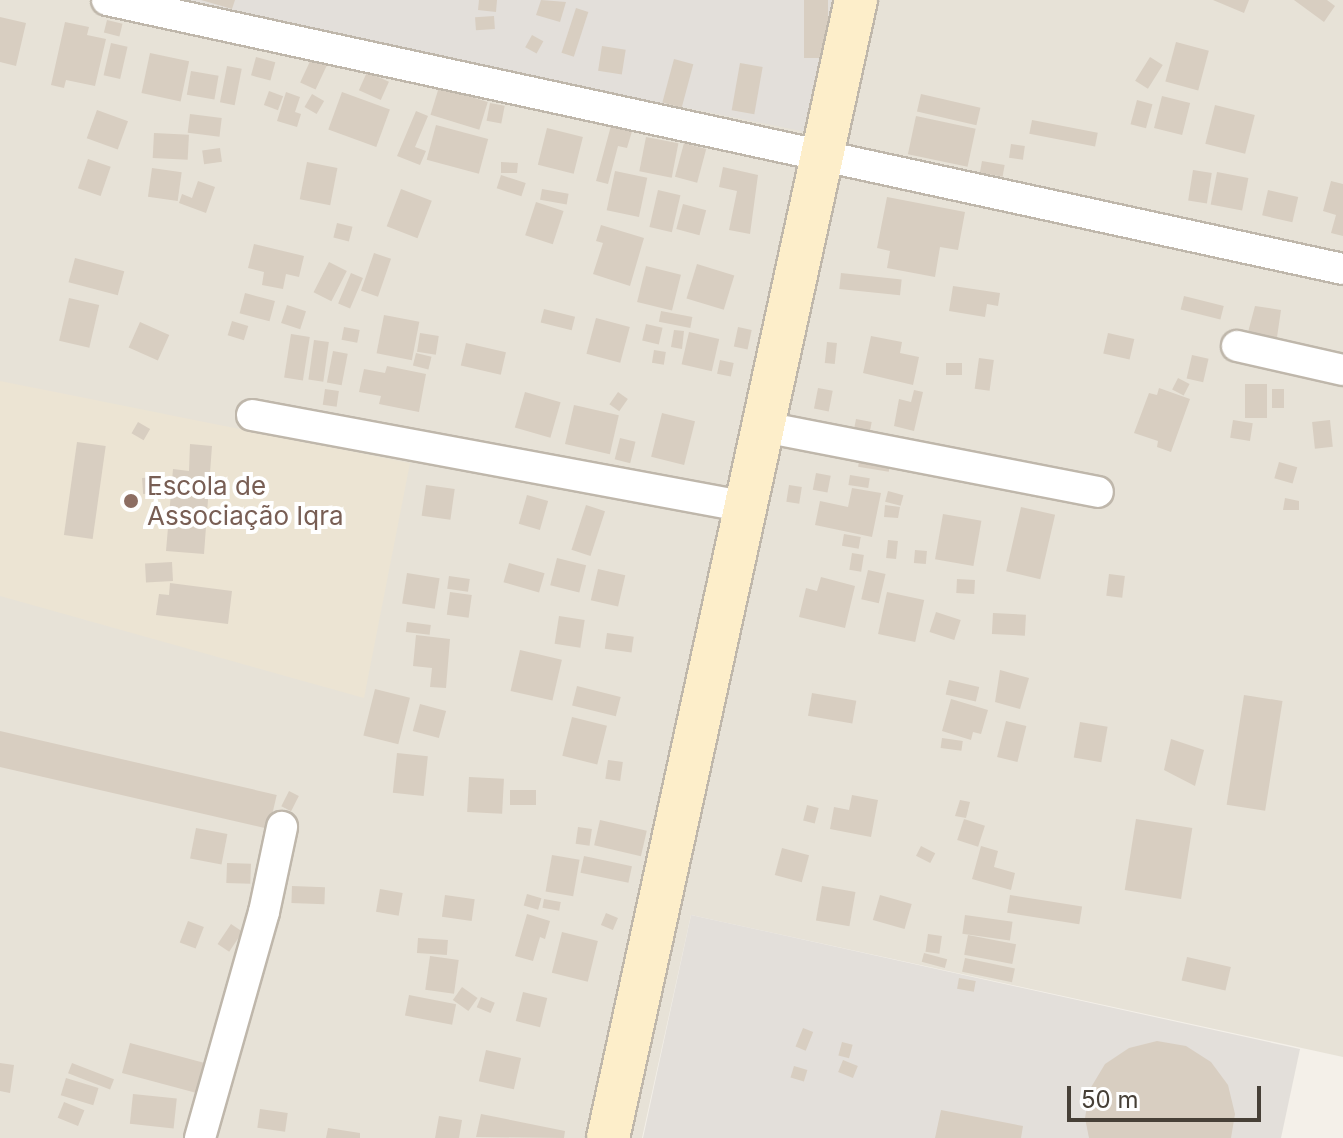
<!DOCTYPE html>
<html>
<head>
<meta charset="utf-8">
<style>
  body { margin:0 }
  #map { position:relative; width:1343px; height:1138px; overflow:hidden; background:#f4f0e9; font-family:Inter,sans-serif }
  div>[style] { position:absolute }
  .residential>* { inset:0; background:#e7e2d7 }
  .industrial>* { inset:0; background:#e3dfda }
  .education>* { inset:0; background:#ece4d3 }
  .building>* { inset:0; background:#d8cec1; transform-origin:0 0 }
  .roads { filter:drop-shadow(2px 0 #bfb7ab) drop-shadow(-2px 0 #bfb7ab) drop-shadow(0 2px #bfb7ab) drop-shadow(0 -2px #bfb7ab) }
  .street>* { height:30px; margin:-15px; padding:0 15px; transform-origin:15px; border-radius:15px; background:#fff }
  .secondary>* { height:42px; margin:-21px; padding:0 21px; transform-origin:21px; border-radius:21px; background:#fdeeca }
  .dots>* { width:22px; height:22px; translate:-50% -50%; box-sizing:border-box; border:4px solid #fff; border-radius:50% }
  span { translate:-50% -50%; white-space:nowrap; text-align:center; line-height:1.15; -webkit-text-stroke:8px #fff; paint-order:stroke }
  .education-label { font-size:26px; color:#785e54 }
  .left { translate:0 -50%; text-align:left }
  .scale { position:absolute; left:1067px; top:1086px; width:194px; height:36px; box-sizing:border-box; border:4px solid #474037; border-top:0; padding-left:10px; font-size:24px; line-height:28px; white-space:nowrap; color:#474037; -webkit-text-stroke:6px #fff; paint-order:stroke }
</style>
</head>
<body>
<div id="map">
  <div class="residential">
    <div style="clip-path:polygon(0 0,172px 0,811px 132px,834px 0,1343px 0,1343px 1057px,691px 915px,642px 1138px,0 1138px)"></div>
  </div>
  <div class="industrial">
    <div style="clip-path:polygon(172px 0,834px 0,811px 133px,335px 37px)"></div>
    <div style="clip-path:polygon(691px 915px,1300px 1049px,1281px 1138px,643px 1138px)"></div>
  </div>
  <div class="education">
    <div style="clip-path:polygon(0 381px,410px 463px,364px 698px,0 596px)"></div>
  </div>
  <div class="building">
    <div style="clip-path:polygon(201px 0,235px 0,232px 9px)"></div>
    <div style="clip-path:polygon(479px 0,497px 0,496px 12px,478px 10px)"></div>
    <div style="clip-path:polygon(541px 0,566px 2px,560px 22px,536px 15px)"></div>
    <div style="left:804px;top:0;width:24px;height:58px"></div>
    <div style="clip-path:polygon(1213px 0,1249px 0,1244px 13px)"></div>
    <div style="clip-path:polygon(1294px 0,1327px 0,1335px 6px,1324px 22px)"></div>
    <div style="left:576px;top:8px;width:13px;height:47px;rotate:18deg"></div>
    <div style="left:494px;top:16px;width:13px;height:19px;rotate:86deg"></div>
    <div style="clip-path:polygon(0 17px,26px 23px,16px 66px,0 62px)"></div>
    <div style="left:107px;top:20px;width:16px;height:13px;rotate:14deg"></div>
    <div style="clip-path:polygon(65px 22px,89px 27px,87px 35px,106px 39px,95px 86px,66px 80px,64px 88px,51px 85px)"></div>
    <div style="left:532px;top:35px;width:13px;height:14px;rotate:29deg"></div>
    <div style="left:1176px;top:42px;width:34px;height:41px;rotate:15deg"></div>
    <div style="left:111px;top:43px;width:17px;height:33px;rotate:13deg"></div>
    <div style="left:602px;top:46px;width:24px;height:25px;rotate:9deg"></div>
    <div style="left:150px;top:53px;width:40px;height:41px;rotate:12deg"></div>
    <div style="left:256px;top:57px;width:20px;height:19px;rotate:15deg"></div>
    <div style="left:312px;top:57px;width:17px;height:28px;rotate:25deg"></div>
    <div style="left:1150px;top:57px;width:15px;height:28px;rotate:32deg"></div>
    <div style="left:674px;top:59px;width:20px;height:45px;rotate:15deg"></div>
    <div style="left:740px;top:63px;width:23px;height:48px;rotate:10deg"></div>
    <div style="left:227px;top:66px;width:15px;height:37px;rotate:11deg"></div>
    <div style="left:191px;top:71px;width:28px;height:24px;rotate:10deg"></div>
    <div style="left:367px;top:72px;width:24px;height:20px;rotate:24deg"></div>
    <div style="left:439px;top:87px;width:51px;height:29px;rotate:17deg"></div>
    <div style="left:269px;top:91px;width:15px;height:15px;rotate:20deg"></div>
    <div style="clip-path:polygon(286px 92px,300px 97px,295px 112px,301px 114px,297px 127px,277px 121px)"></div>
    <div style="left:342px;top:92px;width:51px;height:40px;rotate:20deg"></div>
    <div style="left:312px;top:94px;width:14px;height:15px;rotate:30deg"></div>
    <div style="left:921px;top:94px;width:61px;height:18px;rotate:13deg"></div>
    <div style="left:1162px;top:96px;width:29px;height:33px;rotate:14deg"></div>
    <div style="left:1137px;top:100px;width:16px;height:25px;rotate:15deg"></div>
    <div style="left:490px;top:103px;width:15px;height:18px;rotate:11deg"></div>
    <div style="left:1215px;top:105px;width:41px;height:40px;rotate:14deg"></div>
    <div style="left:97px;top:110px;width:33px;height:30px;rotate:20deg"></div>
    <div style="clip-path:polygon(416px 111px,428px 116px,415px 147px,426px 151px,420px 165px,397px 156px)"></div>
    <div style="left:190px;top:114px;width:32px;height:19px;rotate:7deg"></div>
    <div style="left:916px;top:116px;width:61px;height:39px;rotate:12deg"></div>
    <div style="left:1032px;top:120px;width:67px;height:14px;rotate:11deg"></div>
    <div style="clip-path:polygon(612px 122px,633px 128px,627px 148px,618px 146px,608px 184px,596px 181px)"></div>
    <div style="left:436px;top:125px;width:54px;height:36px;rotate:15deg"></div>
    <div style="left:547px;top:128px;width:37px;height:38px;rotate:14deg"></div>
    <div style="left:154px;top:133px;width:35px;height:25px;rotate:3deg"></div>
    <div style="left:646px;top:137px;width:33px;height:35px;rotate:11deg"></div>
    <div style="left:684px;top:143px;width:23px;height:35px;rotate:15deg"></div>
    <div style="left:1011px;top:144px;width:14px;height:14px;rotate:8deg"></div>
    <div style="left:220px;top:148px;width:14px;height:18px;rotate:82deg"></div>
    <div style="left:88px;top:159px;width:24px;height:31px;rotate:19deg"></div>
    <div style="left:982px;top:161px;width:23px;height:12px;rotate:10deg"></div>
    <div style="left:307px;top:162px;width:31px;height:38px;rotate:11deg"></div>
    <div style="clip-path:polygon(501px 162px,518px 163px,517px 173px,501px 173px)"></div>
    <div style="clip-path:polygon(723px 167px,758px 175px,750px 234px,729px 230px,737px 191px,719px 187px)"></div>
    <div style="left:152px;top:168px;width:30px;height:29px;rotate:8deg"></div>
    <div style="left:1193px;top:170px;width:19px;height:31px;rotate:9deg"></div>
    <div style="left:615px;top:171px;width:33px;height:40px;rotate:12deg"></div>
    <div style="left:1217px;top:172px;width:32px;height:33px;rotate:11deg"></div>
    <div style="left:501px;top:175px;width:26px;height:14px;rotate:18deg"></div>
    <div style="clip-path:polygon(198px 181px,215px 187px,206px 213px,179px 203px,182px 194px,192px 198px)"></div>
    <div style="clip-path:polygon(1331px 181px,1343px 184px,1343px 236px,1331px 233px,1336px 215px,1323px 211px)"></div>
    <div style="left:401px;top:189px;width:33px;height:40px;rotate:21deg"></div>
    <div style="left:542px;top:189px;width:27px;height:11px;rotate:10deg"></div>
    <div style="left:658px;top:190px;width:23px;height:38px;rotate:13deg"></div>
    <div style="left:1268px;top:190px;width:31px;height:26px;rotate:13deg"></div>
    <div style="clip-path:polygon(887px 197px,965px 212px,958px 250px,940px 247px,935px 277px,887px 268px,890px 251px,877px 248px)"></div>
    <div style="left:536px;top:202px;width:29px;height:35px;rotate:18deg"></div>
    <div style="left:683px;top:204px;width:24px;height:26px;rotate:15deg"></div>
    <div style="left:337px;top:223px;width:16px;height:15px;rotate:14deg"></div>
    <div style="clip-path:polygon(601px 225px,644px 238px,630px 286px,593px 274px,603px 243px,596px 241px)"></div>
    <div style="clip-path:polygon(254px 244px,304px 256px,299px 277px,286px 274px,283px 289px,262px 285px,264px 272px,248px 268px)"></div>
    <div style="left:374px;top:253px;width:18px;height:40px;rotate:19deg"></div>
    <div style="left:75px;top:258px;width:51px;height:25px;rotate:15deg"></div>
    <div style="left:329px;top:262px;width:20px;height:34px;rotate:27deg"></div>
    <div style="left:697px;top:264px;width:39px;height:36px;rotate:17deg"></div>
    <div style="left:646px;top:266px;width:36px;height:37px;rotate:14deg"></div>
    <div style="left:351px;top:273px;width:13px;height:33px;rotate:23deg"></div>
    <div style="left:841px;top:273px;width:61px;height:16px;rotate:6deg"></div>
    <div style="clip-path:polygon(953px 286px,1000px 293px,998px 306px,987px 304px,985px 317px,949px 311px)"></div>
    <div style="left:245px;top:293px;width:31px;height:21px;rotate:15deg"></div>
    <div style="left:1184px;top:296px;width:41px;height:14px;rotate:14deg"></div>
    <div style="left:69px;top:298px;width:31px;height:44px;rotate:13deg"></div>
    <div style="left:287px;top:305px;width:20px;height:19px;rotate:18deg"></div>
    <div style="clip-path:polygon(1255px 306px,1281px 310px,1276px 344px,1247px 336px)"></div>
    <div style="left:544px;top:309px;width:32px;height:14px;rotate:14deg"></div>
    <div style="left:661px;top:311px;width:32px;height:11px;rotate:11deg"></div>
    <div style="left:384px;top:315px;width:36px;height:39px;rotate:11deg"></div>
    <div style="left:596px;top:318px;width:35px;height:37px;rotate:15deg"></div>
    <div style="left:232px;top:321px;width:17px;height:15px;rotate:17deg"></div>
    <div style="left:140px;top:322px;width:32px;height:28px;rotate:24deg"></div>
    <div style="left:646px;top:324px;width:17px;height:17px;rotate:13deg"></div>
    <div style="left:344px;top:327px;width:16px;height:13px;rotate:11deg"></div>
    <div style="left:738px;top:327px;width:14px;height:20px;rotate:12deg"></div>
    <div style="clip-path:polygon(674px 330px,684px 331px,682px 349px,671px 347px)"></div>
    <div style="left:689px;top:332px;width:31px;height:33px;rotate:13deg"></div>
    <div style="left:420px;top:333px;width:19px;height:19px;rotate:9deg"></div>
    <div style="left:1108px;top:333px;width:27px;height:21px;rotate:13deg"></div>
    <div style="left:291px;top:334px;width:19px;height:44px;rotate:9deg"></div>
    <div style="clip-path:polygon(871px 336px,902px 342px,900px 353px,919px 357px,913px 385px,863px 373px)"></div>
    <div style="left:314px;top:340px;width:15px;height:40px;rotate:8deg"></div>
    <div style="left:827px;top:342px;width:10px;height:21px;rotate:6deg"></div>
    <div style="left:466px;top:343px;width:41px;height:23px;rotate:13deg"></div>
    <div style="left:654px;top:350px;width:12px;height:13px;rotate:9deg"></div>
    <div style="left:333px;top:351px;width:15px;height:32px;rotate:11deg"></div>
    <div style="left:416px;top:353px;width:16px;height:13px;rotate:14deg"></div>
    <div style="left:1192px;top:355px;width:17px;height:24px;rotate:13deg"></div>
    <div style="left:979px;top:358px;width:15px;height:31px;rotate:8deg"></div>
    <div style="left:720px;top:360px;width:14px;height:14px;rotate:12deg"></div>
    <div style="left:946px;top:363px;width:16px;height:12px"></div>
    <div style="clip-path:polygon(387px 366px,426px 374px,419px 412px,379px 404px,381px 396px,359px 392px,364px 369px,385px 373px)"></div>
    <div style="left:1178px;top:378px;width:13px;height:13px;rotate:27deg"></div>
    <div style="left:1245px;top:384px;width:22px;height:34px"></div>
    <div style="left:818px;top:388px;width:15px;height:21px;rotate:11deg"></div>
    <div style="clip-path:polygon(1159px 388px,1190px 399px,1171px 452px,1157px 447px,1158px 441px,1134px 433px,1149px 393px,1157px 395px)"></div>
    <div style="left:325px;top:389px;width:14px;height:16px;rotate:8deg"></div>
    <div style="left:1272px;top:389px;width:12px;height:19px"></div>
    <div style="clip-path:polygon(914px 390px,923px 392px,914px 431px,894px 426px,899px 399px,911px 402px)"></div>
    <div style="left:525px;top:392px;width:37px;height:37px;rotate:16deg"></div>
    <div style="left:618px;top:392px;width:12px;height:15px;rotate:35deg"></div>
    <div style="left:574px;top:405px;width:46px;height:40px;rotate:13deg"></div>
    <div style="left:662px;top:413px;width:34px;height:45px;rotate:14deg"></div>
    <div style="left:856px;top:419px;width:16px;height:13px;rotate:11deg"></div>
    <div style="left:1233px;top:420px;width:20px;height:18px;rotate:9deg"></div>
    <div style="left:1330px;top:420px;width:27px;height:18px;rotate:84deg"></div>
    <div style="left:138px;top:422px;width:14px;height:13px;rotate:30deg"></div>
    <div style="left:620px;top:438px;width:16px;height:22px;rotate:14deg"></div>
    <div style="left:77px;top:442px;width:29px;height:94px;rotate:8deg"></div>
    <div style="clip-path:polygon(190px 444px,212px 446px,204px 554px,166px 551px,173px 469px,189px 471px)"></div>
    <div style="left:860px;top:455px;width:31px;height:12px;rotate:9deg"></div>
    <div style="left:1279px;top:462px;width:19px;height:17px;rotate:16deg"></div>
    <div style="left:816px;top:473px;width:15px;height:17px;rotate:11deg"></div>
    <div style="left:850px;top:475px;width:20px;height:10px;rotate:9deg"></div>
    <div style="left:156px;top:477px;width:16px;height:14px;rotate:86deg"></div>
    <div style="left:426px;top:485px;width:29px;height:31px;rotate:8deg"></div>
    <div style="left:789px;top:485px;width:13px;height:17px;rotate:9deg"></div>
    <div style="clip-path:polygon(852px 488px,881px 493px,872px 537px,815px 525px,820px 501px,848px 507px)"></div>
    <div style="left:888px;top:491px;width:16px;height:11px;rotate:15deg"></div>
    <div style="left:527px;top:495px;width:22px;height:30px;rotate:16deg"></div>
    <div style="clip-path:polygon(1285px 498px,1299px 501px,1299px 510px,1283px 510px)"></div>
    <div style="left:586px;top:505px;width:20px;height:47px;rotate:18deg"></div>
    <div style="clip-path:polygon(885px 505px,900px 507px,898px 518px,884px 517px)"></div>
    <div style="left:1021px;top:507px;width:35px;height:66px;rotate:13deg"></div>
    <div style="left:943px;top:514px;width:39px;height:46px;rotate:10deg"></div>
    <div style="left:844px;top:534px;width:17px;height:12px;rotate:10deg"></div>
    <div style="left:888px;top:540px;width:10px;height:18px;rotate:6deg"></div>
    <div style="left:915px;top:550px;width:12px;height:13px;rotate:5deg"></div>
    <div style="left:852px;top:553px;width:12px;height:17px;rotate:9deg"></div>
    <div style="left:557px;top:558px;width:30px;height:28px;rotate:14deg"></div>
    <div style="left:172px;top:562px;width:19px;height:27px;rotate:87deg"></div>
    <div style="left:509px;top:563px;width:37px;height:20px;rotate:16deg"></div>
    <div style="left:598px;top:569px;width:28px;height:32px;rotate:13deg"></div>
    <div style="left:868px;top:570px;width:18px;height:30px;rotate:13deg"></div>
    <div style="left:407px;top:573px;width:33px;height:31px;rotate:9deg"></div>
    <div style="left:1109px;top:574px;width:16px;height:22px;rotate:7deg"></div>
    <div style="left:449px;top:576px;width:21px;height:13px;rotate:8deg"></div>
    <div style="clip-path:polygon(821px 577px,855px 586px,845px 628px,799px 617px,806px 588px,817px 591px)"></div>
    <div style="left:957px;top:579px;width:18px;height:14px;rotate:3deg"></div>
    <div style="clip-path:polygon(170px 583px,232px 591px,228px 624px,156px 615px,159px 594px,169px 595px)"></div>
    <div style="left:450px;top:592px;width:22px;height:23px;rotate:8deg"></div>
    <div style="left:887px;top:592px;width:38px;height:43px;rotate:12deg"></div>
    <div style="left:936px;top:612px;width:26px;height:21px;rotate:18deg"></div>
    <div style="left:993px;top:613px;width:33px;height:21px;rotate:3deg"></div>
    <div style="left:559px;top:616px;width:26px;height:28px;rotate:9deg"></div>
    <div style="left:407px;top:622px;width:24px;height:10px;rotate:7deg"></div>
    <div style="left:607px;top:633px;width:27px;height:16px;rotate:8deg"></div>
    <div style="clip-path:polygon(416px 635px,450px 639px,446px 688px,430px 687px,432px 668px,413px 666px)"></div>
    <div style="left:520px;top:650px;width:43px;height:42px;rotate:13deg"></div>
    <div style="clip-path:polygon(1000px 670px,1029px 678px,1020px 709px,995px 702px)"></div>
    <div style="left:949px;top:680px;width:31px;height:15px;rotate:13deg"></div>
    <div style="left:577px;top:686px;width:45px;height:20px;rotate:14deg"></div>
    <div style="left:375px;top:689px;width:36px;height:48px;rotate:14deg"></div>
    <div style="left:812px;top:693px;width:45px;height:23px;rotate:10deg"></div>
    <div style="left:1244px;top:695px;width:39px;height:111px;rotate:9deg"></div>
    <div style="clip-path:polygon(951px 699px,988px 710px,981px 734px,973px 732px,971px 740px,942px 731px)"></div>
    <div style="left:420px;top:704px;width:27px;height:28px;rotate:15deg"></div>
    <div style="left:572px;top:717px;width:36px;height:40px;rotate:14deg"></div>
    <div style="left:1006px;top:721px;width:21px;height:37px;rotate:14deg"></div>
    <div style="left:1080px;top:722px;width:28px;height:36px;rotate:10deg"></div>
    <div style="left:0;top:731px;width:284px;height:35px;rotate:13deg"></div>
    <div style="left:942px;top:738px;width:21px;height:10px;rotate:8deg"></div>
    <div style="clip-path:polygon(1171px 739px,1204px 750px,1195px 786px,1164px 770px)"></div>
    <div style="left:397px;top:753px;width:31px;height:40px;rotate:6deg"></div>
    <div style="left:608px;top:760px;width:15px;height:19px;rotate:8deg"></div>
    <div style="left:469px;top:777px;width:35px;height:35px;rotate:3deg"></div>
    <div style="left:536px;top:790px;width:15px;height:26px;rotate:90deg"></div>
    <div style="left:289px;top:791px;width:11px;height:17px;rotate:27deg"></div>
    <div style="clip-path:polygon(852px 795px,878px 800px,871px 837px,830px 829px,834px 807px,849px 810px)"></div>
    <div style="clip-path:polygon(960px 800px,970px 802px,966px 818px,955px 816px)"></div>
    <div style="left:807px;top:805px;width:12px;height:16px;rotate:14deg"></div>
    <div style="left:964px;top:819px;width:22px;height:22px;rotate:18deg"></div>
    <div style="left:1136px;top:819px;width:57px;height:72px;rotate:9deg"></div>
    <div style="left:600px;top:820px;width:48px;height:26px;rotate:13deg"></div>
    <div style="left:578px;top:827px;width:14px;height:17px;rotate:8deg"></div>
    <div style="left:196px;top:828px;width:32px;height:31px;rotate:11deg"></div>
    <div style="left:921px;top:846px;width:16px;height:11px;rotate:27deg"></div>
    <div style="clip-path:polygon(981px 846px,998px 851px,994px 867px,1015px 873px,1011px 890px,972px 879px)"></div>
    <div style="left:782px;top:848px;width:28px;height:28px;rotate:15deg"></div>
    <div style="left:552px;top:855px;width:28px;height:37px;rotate:10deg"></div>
    <div style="left:584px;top:856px;width:49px;height:17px;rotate:12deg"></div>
    <div style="left:227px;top:863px;width:24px;height:20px;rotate:2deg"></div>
    <div style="left:292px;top:886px;width:33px;height:17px;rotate:2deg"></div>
    <div style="left:822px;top:886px;width:34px;height:35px;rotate:10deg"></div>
    <div style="left:380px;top:889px;width:23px;height:23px;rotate:10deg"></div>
    <div style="left:527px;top:894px;width:15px;height:12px;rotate:16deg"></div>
    <div style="left:445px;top:895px;width:30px;height:22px;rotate:8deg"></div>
    <div style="left:880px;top:895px;width:33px;height:26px;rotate:16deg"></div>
    <div style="left:1010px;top:895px;width:73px;height:18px;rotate:9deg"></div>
    <div style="left:544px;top:899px;width:17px;height:9px;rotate:10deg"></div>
    <div style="left:606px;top:913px;width:13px;height:13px;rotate:23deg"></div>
    <div style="clip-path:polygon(527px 914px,550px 921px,545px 939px,540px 937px,533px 961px,515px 956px)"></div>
    <div style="left:965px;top:915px;width:48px;height:19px;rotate:8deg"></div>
    <div style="left:188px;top:921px;width:17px;height:23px;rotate:21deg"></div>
    <div style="left:231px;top:924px;width:14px;height:24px;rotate:34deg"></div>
    <div style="left:562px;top:932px;width:37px;height:42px;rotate:14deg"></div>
    <div style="left:928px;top:934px;width:14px;height:18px;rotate:8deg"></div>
    <div style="left:968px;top:935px;width:49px;height:20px;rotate:11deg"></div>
    <div style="left:418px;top:938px;width:30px;height:15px;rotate:4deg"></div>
    <div style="left:924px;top:953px;width:24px;height:9px;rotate:15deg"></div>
    <div style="left:430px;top:956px;width:29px;height:34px;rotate:8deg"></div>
    <div style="left:1187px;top:957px;width:45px;height:24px;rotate:13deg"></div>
    <div style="left:965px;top:958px;width:51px;height:14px;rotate:12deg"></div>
    <div style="left:959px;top:978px;width:17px;height:11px;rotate:10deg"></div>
    <div style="left:462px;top:987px;width:19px;height:16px;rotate:35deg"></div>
    <div style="left:523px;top:992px;width:25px;height:30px;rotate:14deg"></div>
    <div style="left:409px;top:995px;width:48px;height:21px;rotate:11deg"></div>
    <div style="left:481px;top:997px;width:15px;height:11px;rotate:23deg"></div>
    <div style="left:803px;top:1028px;width:11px;height:20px;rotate:22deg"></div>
    <div style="clip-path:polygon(1157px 1041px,1186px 1046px,1211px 1062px,1228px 1085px,1235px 1114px,1231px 1138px,1089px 1138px,1085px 1118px,1090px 1089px,1105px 1064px,1129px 1048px)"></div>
    <div style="left:842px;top:1042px;width:11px;height:14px;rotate:15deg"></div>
    <div style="left:130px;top:1043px;width:85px;height:31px;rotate:15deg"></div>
    <div style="left:486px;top:1050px;width:36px;height:32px;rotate:13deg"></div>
    <div style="left:843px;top:1060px;width:16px;height:13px;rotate:22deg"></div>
    <div style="clip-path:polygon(0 1063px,14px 1065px,10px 1093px,0 1091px)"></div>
    <div style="left:72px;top:1063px;width:45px;height:11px;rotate:21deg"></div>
    <div style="left:794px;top:1066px;width:14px;height:12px;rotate:17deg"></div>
    <div style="left:66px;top:1078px;width:34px;height:18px;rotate:17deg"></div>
    <div style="left:133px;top:1094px;width:44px;height:30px;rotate:6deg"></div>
    <div style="left:64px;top:1102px;width:22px;height:17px;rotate:22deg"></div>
    <div style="left:260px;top:1109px;width:28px;height:19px;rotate:8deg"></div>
    <div style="clip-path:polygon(941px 1110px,1023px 1126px,1021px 1138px,935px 1138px)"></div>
    <div style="clip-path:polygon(481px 1114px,565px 1131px,564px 1138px,476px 1137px)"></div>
    <div style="clip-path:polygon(439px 1116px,462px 1120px,459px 1138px,435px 1138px)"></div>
    <div style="clip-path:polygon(328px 1128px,360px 1133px,360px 1138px,326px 1138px)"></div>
  </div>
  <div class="roads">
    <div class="street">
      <div style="left:107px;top:0;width:1265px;rotate:12.28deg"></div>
      <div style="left:1237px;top:346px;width:109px;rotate:12.8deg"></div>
      <div style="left:252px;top:415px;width:503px;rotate:10.53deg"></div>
      <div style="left:764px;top:427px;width:340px;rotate:11deg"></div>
      <div style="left:200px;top:1138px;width:235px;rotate:-74.2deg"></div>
      <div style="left:264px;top:912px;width:87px;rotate:-78deg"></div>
    </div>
    <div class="secondary">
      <div style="left:608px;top:1138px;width:1165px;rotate:-77.71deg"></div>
    </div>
  </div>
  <div class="dots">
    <div style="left:131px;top:501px;background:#8d6e63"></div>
  </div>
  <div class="education-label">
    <span class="left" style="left:147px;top:501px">Escola de<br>Associação Iqra</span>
  </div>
  <div class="scale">50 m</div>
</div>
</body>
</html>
